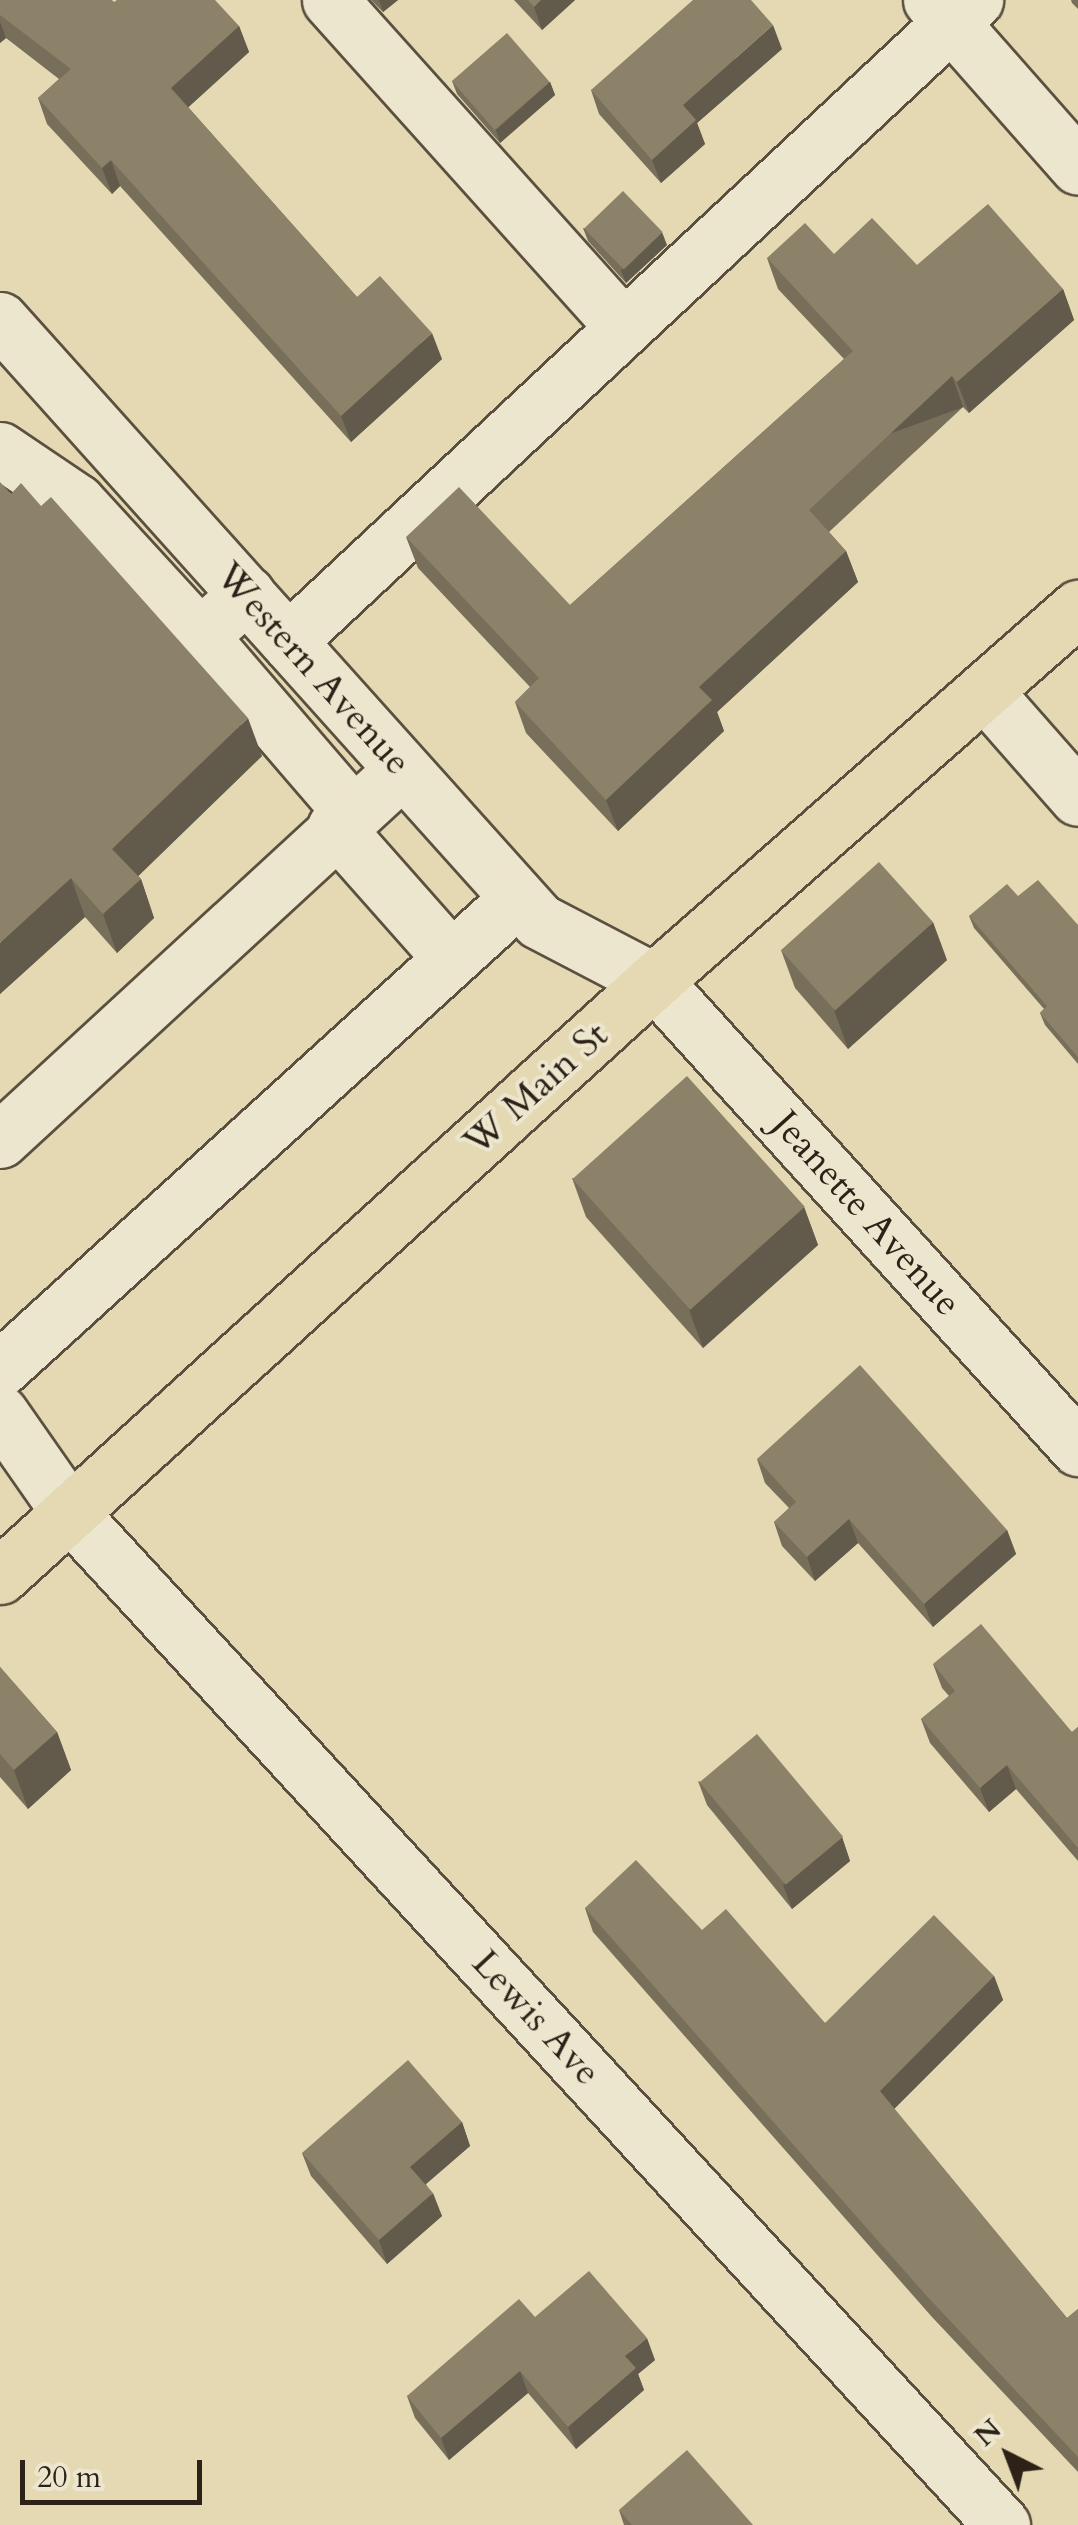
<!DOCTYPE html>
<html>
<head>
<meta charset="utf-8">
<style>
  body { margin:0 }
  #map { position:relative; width:1078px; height:2525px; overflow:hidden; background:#e4d9b3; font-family:Cardo,serif }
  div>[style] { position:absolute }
  .roads { filter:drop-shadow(2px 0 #5b503f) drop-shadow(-2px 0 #5b503f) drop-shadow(0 2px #5b503f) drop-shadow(0 -2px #5b503f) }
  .minor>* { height:55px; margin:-27.5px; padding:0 27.5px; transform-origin:27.5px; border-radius:27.5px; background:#ede6ce }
  .major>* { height:55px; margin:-27.5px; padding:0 27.5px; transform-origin:27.5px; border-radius:27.5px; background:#e4d9b3 }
  .wall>* { inset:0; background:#786f5a }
  .shaded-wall>* { inset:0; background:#625a4a; transform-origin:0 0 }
  .building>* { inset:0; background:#8c8169; transform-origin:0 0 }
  span { translate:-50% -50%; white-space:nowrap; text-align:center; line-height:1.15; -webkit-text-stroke:8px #ede6ce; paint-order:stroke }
  .street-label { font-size:38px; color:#2d2218 }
  .north { position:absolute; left:958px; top:2405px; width:100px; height:100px; -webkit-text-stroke:8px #ede6ce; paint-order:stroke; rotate:318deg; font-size:28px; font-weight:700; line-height:40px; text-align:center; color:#2d2218 }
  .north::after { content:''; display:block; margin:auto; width:35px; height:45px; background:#2d2218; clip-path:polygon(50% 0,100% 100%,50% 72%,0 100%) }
  .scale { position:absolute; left:20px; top:2460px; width:182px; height:45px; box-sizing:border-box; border:5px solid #2d2218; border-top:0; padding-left:12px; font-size:30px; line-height:35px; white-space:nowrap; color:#2d2218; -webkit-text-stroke:8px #ede6ce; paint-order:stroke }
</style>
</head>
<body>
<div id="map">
  <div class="roads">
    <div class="minor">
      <div style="left:330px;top:0;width:440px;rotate:48.1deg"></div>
      <div style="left:931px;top:0;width:222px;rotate:48.6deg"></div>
      <div style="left:0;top:320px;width:807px;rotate:48.11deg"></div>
      <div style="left:539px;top:921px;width:130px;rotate:27.6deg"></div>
      <div style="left:654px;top:981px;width:631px;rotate:47.76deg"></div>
      <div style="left:0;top:450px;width:93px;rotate:34deg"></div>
      <div style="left:77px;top:502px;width:182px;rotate:47.5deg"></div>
      <div style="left:200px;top:636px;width:63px;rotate:-41.8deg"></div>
      <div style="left:200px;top:636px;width:233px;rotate:49.3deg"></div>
      <div style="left:288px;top:641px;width:940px;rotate:-43.02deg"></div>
      <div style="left:984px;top:691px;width:142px;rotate:48.7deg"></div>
      <div style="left:335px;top:827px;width:175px;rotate:48.5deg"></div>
      <div style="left:0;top:1140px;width:546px;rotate:-42.63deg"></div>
      <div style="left:0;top:1369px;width:700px;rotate:-42.28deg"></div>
      <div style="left:0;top:1413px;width:121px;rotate:55.1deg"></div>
      <div style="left:69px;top:1512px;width:1377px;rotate:47.35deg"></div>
    </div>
    <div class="major">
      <div style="left:0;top:1576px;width:884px;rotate:-42.3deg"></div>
      <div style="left:654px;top:981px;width:565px;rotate:-41.34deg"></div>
    </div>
  </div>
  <div class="wall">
    <div style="clip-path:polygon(0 0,114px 2px,239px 26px,249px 52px,188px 107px,357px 297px,442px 359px,351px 442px,120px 186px,112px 194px,47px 124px,38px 98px,59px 79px,6px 38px,0 43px)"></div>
    <div style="clip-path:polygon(371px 0,398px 0,383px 12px)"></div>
    <div style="clip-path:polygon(514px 0,575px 0,542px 30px)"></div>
    <div style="clip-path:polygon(1071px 0,1078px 0,1078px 9px,1072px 3px)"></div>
    <div style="clip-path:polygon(782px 49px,697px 123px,705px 144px,661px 183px,599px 114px,591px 90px)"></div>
    <div style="clip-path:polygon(452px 81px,550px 82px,555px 95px,500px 143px,457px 94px)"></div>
    <div style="clip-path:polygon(583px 228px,667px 245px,626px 283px,588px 241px)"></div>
    <div style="clip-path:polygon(834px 254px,917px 265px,1063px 289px,1074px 320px,969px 413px,963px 407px,829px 532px,846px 551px,858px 582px,717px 712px,724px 731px,618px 831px,526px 733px,515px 702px,530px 687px,418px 568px,406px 537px,570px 605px,844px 359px,778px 289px,767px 258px)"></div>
    <div style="clip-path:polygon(11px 494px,41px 506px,262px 756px,138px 876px,141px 879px,154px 918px,117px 953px,85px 917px,0 994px)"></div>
    <div style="clip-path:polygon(1018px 896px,1078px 925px,1078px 1064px,1045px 1025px,1040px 1013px,1044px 1009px,974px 928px,969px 916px)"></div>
    <div style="clip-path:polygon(781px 950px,947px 960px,848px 1049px,795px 988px)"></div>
    <div style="clip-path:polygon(572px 1178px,804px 1207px,818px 1245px,703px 1348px,586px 1217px)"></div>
    <div style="clip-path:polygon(757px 1459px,1007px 1530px,1016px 1554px,933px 1627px,858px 1543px,815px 1581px,782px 1546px,774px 1522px,789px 1508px,765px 1483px)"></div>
    <div style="clip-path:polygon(933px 1664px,1072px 1732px,1078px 1727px,1078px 1861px,1016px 1789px,989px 1812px,930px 1743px,921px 1719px,949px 1696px,942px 1688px)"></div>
    <div style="clip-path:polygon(0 1667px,57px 1732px,71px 1770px,28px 1809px,0 1777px)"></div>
    <div style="clip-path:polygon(698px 1781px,842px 1837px,850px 1861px,792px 1909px,707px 1805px)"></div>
    <div style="clip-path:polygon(585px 1908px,702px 1930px,825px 2023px,994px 1976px,1003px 2000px,894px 2109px,1067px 2318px,1078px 2309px,1078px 2472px,932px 2317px,593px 1932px)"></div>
    <div style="clip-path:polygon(462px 2122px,470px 2146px,426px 2184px,442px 2216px,387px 2264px,311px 2176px,302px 2153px)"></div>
    <div style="clip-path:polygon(535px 2317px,655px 2360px,638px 2374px,644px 2390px,576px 2449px,528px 2393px,449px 2460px,415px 2418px,407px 2396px)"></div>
    <div style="clip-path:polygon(619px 2510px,753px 2525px,624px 2525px)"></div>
  </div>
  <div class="shaded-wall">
    <div style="clip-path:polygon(379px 0,398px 0,383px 12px)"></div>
    <div style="clip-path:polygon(541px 0,575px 0,542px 30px,534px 7px)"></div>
    <div style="clip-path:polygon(0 22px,6px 38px,0 43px)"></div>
    <div style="clip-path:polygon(773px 25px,782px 49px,697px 123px,705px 144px,661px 183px,652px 160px,683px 105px)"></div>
    <div style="clip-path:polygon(239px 26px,249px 52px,181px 114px,171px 88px)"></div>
    <div style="clip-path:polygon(550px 82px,555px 95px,500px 143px,496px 130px)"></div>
    <div style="clip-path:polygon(111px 160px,120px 186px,112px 194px,102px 168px)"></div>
    <div style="clip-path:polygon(662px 232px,667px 245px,626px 283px,621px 270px)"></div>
    <div style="clip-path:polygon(1063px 289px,1074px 320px,969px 413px,957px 382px)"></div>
    <div style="clip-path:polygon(432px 333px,442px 359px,351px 442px,341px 416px)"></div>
    <div style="left:952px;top:376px;width:33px;height:196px;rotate:70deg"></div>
    <div style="clip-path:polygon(846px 551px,858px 582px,717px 712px,724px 731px,618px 831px,606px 800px,699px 687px)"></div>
    <div style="clip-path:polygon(248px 718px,262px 756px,126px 888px,112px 849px)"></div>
    <div style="clip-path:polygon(71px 878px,85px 917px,0 994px,0 943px)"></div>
    <div style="clip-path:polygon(141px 879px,154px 918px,117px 953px,103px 914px)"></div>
    <div style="clip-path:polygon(933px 922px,947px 960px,848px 1049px,834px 1010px)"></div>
    <div style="clip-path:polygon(804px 1207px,818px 1245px,703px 1348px,689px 1310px)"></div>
    <div style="clip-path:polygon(849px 1519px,858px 1543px,815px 1581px,807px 1557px)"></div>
    <div style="clip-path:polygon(1007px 1530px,1016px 1554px,933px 1627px,924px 1604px)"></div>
    <div style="clip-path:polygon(57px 1732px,71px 1770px,28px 1809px,14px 1770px)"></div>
    <div style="clip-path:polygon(1007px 1765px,1016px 1789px,989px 1812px,980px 1788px)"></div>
    <div style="clip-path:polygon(842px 1837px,850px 1861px,792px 1909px,783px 1885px)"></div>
    <div style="clip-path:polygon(994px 1976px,1003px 2000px,888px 2115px,880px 2091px)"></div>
    <div style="clip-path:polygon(462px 2122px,470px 2146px,419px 2190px,410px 2167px)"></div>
    <div style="clip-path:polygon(433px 2193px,442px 2216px,387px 2264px,379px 2240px)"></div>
    <div style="clip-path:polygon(647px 2338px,655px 2360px,638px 2374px,644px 2390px,576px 2449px,568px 2427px,625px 2356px)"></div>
    <div style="clip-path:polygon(520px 2371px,528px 2393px,449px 2460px,441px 2438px)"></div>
  </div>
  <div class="building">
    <div style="clip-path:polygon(0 0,112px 0,114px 2px,117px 0,215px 0,239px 26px,171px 88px,357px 297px,380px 276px,432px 333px,341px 416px,111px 160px,102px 168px,38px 98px,71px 69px,0 15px)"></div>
    <div style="clip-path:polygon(528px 0,541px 0,534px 7px)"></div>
    <div style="clip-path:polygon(693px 0,751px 0,773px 25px,683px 105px,696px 120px,652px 160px,591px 90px)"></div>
    <div style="left:507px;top:33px;width:65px;height:73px;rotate:49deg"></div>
    <div style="left:623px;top:191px;width:57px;height:54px;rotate:46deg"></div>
    <div style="clip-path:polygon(988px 204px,1063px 289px,957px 382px,952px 376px,809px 510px,846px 551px,699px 687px,712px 700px,606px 800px,515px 702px,539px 678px,406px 537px,459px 487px,570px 605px,853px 351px,767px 258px,805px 223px,834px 254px,872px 218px,917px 265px)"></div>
    <div style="clip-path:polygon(0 482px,11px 494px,21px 483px,41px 506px,51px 497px,248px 718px,112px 849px,141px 879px,103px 914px,71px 878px,0 943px)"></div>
    <div style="left:879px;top:862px;width:81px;height:132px;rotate:48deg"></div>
    <div style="clip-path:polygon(1038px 880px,1078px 925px,1078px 1057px,1040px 1013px,1047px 1006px,969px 916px,1007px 884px,1018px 896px)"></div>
    <div style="left:687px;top:1076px;width:176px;height:154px;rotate:48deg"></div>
    <div style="clip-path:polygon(860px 1365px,1007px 1530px,924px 1604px,849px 1519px,807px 1557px,774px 1522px,796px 1502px,757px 1459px)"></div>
    <div style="clip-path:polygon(981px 1624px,1072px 1732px,1078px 1727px,1078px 1848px,1007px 1765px,980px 1788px,921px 1719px,955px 1691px,933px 1664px)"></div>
    <div style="clip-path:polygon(0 1667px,57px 1732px,14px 1770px,0 1754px)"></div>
    <div style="left:757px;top:1734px;width:134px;height:75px;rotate:50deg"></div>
    <div style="clip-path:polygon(636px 1860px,702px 1930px,726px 1909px,825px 2023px,934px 1915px,994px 1976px,880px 2091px,1067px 2318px,1078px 2309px,1078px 2457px,924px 2293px,585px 1908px)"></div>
    <div style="clip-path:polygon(408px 2060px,462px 2122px,410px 2167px,433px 2193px,379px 2240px,302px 2153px)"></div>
    <div style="clip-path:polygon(589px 2271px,647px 2338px,625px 2356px,636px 2368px,568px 2427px,520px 2371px,441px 2438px,407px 2396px,519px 2299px,535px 2317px)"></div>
    <div style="clip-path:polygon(687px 2450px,753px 2525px,632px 2525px,619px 2510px)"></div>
  </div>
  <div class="street-label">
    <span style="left:313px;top:669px;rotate:48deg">Western Avenue</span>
    <span style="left:536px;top:1089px;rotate:-42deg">W Main St</span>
    <span style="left:866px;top:1214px;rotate:48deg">Jeanette Avenue</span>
    <span style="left:536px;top:2018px;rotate:47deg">Lewis Ave</span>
  </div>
  <div class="north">N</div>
  <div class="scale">20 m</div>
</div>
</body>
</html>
